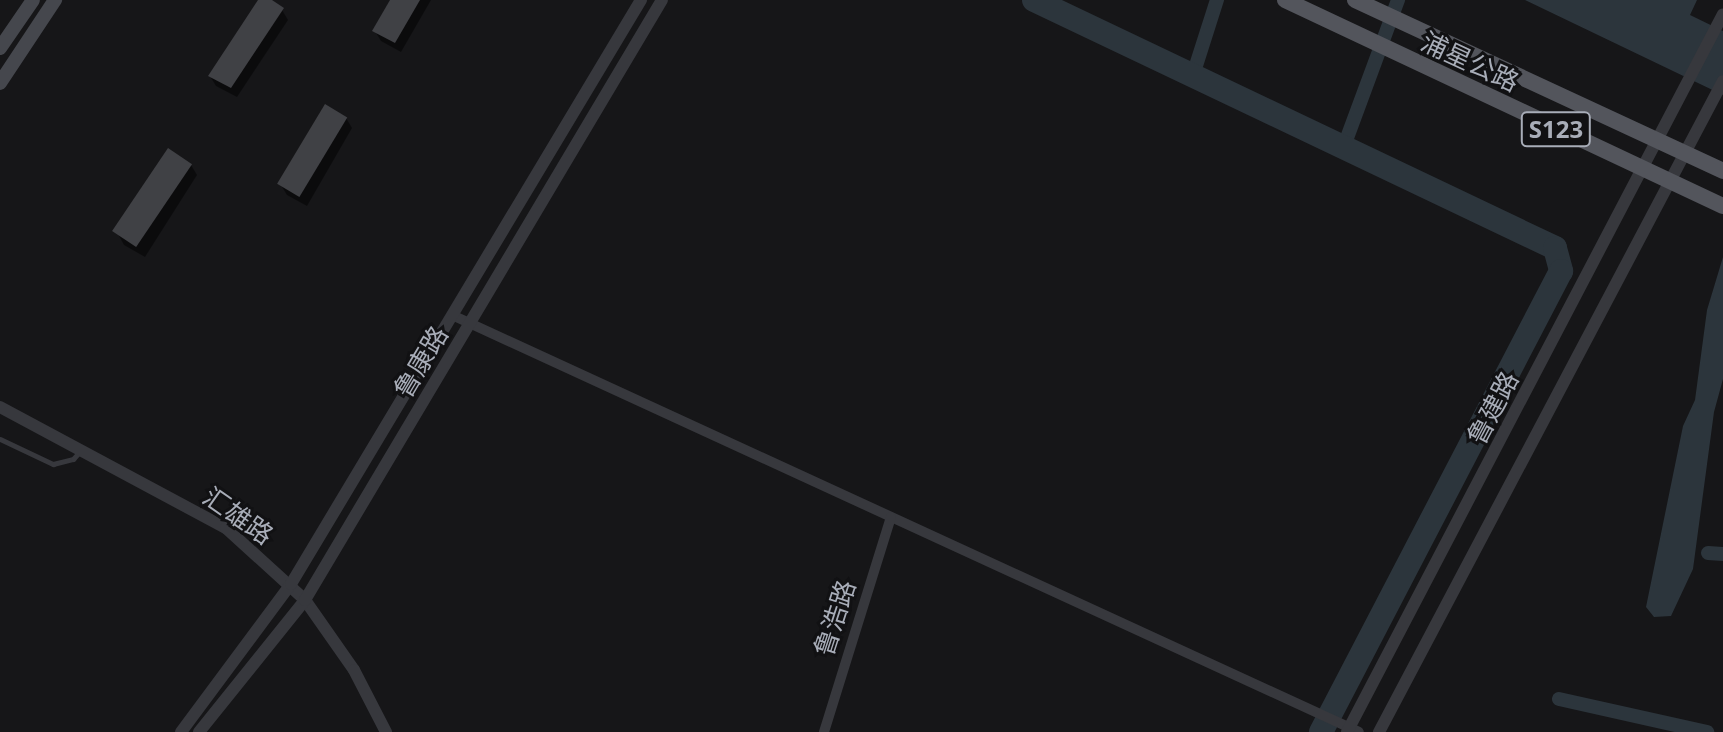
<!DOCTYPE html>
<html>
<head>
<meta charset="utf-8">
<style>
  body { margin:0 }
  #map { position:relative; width:1723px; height:732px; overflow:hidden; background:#161618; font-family:"Noto Sans","Noto Sans SC",sans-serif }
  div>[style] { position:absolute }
  .water>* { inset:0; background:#2c353c }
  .shadow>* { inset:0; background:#0007 }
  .canal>* { height:14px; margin:-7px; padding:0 7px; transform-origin:7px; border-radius:7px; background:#2c353c }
  .river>* { height:24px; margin:-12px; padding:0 12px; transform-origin:12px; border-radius:12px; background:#2c353c }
  .building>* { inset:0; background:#404145; transform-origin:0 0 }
  .service>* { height:5px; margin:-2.5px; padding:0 2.5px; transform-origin:2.5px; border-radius:2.5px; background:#37383d }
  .minor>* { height:10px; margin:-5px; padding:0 5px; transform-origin:5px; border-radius:5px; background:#37383d }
  .tertiary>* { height:12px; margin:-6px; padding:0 6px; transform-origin:6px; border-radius:6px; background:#37383d }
  .secondary>* { height:14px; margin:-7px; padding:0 7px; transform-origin:7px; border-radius:7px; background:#45474d }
  .primary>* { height:16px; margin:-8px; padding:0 8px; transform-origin:8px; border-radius:8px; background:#53555c }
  span { translate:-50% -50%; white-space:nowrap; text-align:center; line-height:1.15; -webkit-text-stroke:6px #111113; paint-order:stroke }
  .shield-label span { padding:2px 6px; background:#111113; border:2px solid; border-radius:6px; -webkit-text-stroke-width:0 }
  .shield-label { font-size:24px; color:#a8adb8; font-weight:700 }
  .street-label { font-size:26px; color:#a8adb8 }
</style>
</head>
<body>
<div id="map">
  <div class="water">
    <div style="clip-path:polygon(1525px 0,1697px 0,1690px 15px,1723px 31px,1723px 95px)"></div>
    <div style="clip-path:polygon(1723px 257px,1723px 379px,1714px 412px,1693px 569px,1671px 616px,1654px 617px,1646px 607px,1683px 426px,1695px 400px,1707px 310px)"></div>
  </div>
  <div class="shadow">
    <div style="clip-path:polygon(260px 0,268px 0,282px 10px,288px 20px,237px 97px,216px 86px,210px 76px)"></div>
    <div style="clip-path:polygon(392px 0,431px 0,401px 52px,381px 41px,375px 31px)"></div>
    <div style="clip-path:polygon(346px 118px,352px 128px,307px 206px,287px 195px,281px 185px)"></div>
    <div style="clip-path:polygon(191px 165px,197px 175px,145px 257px,124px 245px,118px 234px)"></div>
  </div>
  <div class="canal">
    <div style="left:1193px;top:75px;width:79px;rotate:-72.3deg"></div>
    <div style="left:1344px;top:146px;width:156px;rotate:-69.7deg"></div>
    <div style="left:1708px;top:553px;width:15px;rotate:4deg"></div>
    <div style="left:1559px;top:699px;width:152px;rotate:12.6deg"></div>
  </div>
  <div class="river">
    <div style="left:1034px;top:0;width:577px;rotate:25.45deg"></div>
    <div style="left:1555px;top:248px;width:24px;rotate:75deg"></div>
    <div style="left:1561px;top:271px;width:520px;rotate:117.5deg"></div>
  </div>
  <div class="building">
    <div style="clip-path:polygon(258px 0,272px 0,284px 8px,231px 88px,208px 76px)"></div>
    <div style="clip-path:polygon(390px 0,420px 0,395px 43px,372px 31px)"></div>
    <div style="left:325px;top:104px;width:26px;height:93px;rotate:31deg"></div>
    <div style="left:168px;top:148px;width:29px;height:100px;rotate:34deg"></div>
  </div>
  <div class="service">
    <div style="left:0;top:439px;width:59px;rotate:25.3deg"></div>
    <div style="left:53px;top:464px;width:21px;rotate:-14deg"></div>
    <div style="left:73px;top:459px;width:12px;rotate:-48deg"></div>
  </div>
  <div class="minor">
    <div style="left:452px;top:315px;width:998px;rotate:24.69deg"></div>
    <div style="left:824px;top:732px;width:225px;rotate:-72.7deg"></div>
  </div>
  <div class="tertiary">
    <div style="left:0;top:407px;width:256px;rotate:28.2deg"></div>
    <div style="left:226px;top:528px;width:107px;rotate:42.3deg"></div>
    <div style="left:305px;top:600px;width:85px;rotate:55deg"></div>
    <div style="left:354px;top:670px;width:70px;rotate:62.7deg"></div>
    <div style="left:181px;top:732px;width:184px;rotate:-53.4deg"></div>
    <div style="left:291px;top:584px;width:681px;rotate:-59.07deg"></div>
    <div style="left:199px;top:732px;width:169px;rotate:-51.2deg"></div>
    <div style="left:305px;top:600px;width:698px;rotate:-59.25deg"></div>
    <div style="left:1347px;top:732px;width:810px;rotate:-62.36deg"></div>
    <div style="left:1379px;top:732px;width:736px;rotate:-62.15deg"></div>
  </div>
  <div class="secondary">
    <div style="left:0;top:48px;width:58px;rotate:-55.5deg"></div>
    <div style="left:0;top:83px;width:100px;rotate:-56.5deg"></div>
  </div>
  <div class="primary">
    <div style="left:1285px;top:0;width:484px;rotate:25.2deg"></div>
    <div style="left:1355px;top:0;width:406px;rotate:24.9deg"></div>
  </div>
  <div class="shield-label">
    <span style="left:1556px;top:129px">S123</span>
  </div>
  <div class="street-label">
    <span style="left:1470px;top:62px;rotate:25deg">浦星公路</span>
    <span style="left:421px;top:362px;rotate:-59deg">鲁康路</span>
    <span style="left:1493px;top:408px;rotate:-62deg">鲁建路</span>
    <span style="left:238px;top:516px;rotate:35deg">汇雄路</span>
    <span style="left:835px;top:618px;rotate:-72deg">鲁浩路</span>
  </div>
</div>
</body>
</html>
